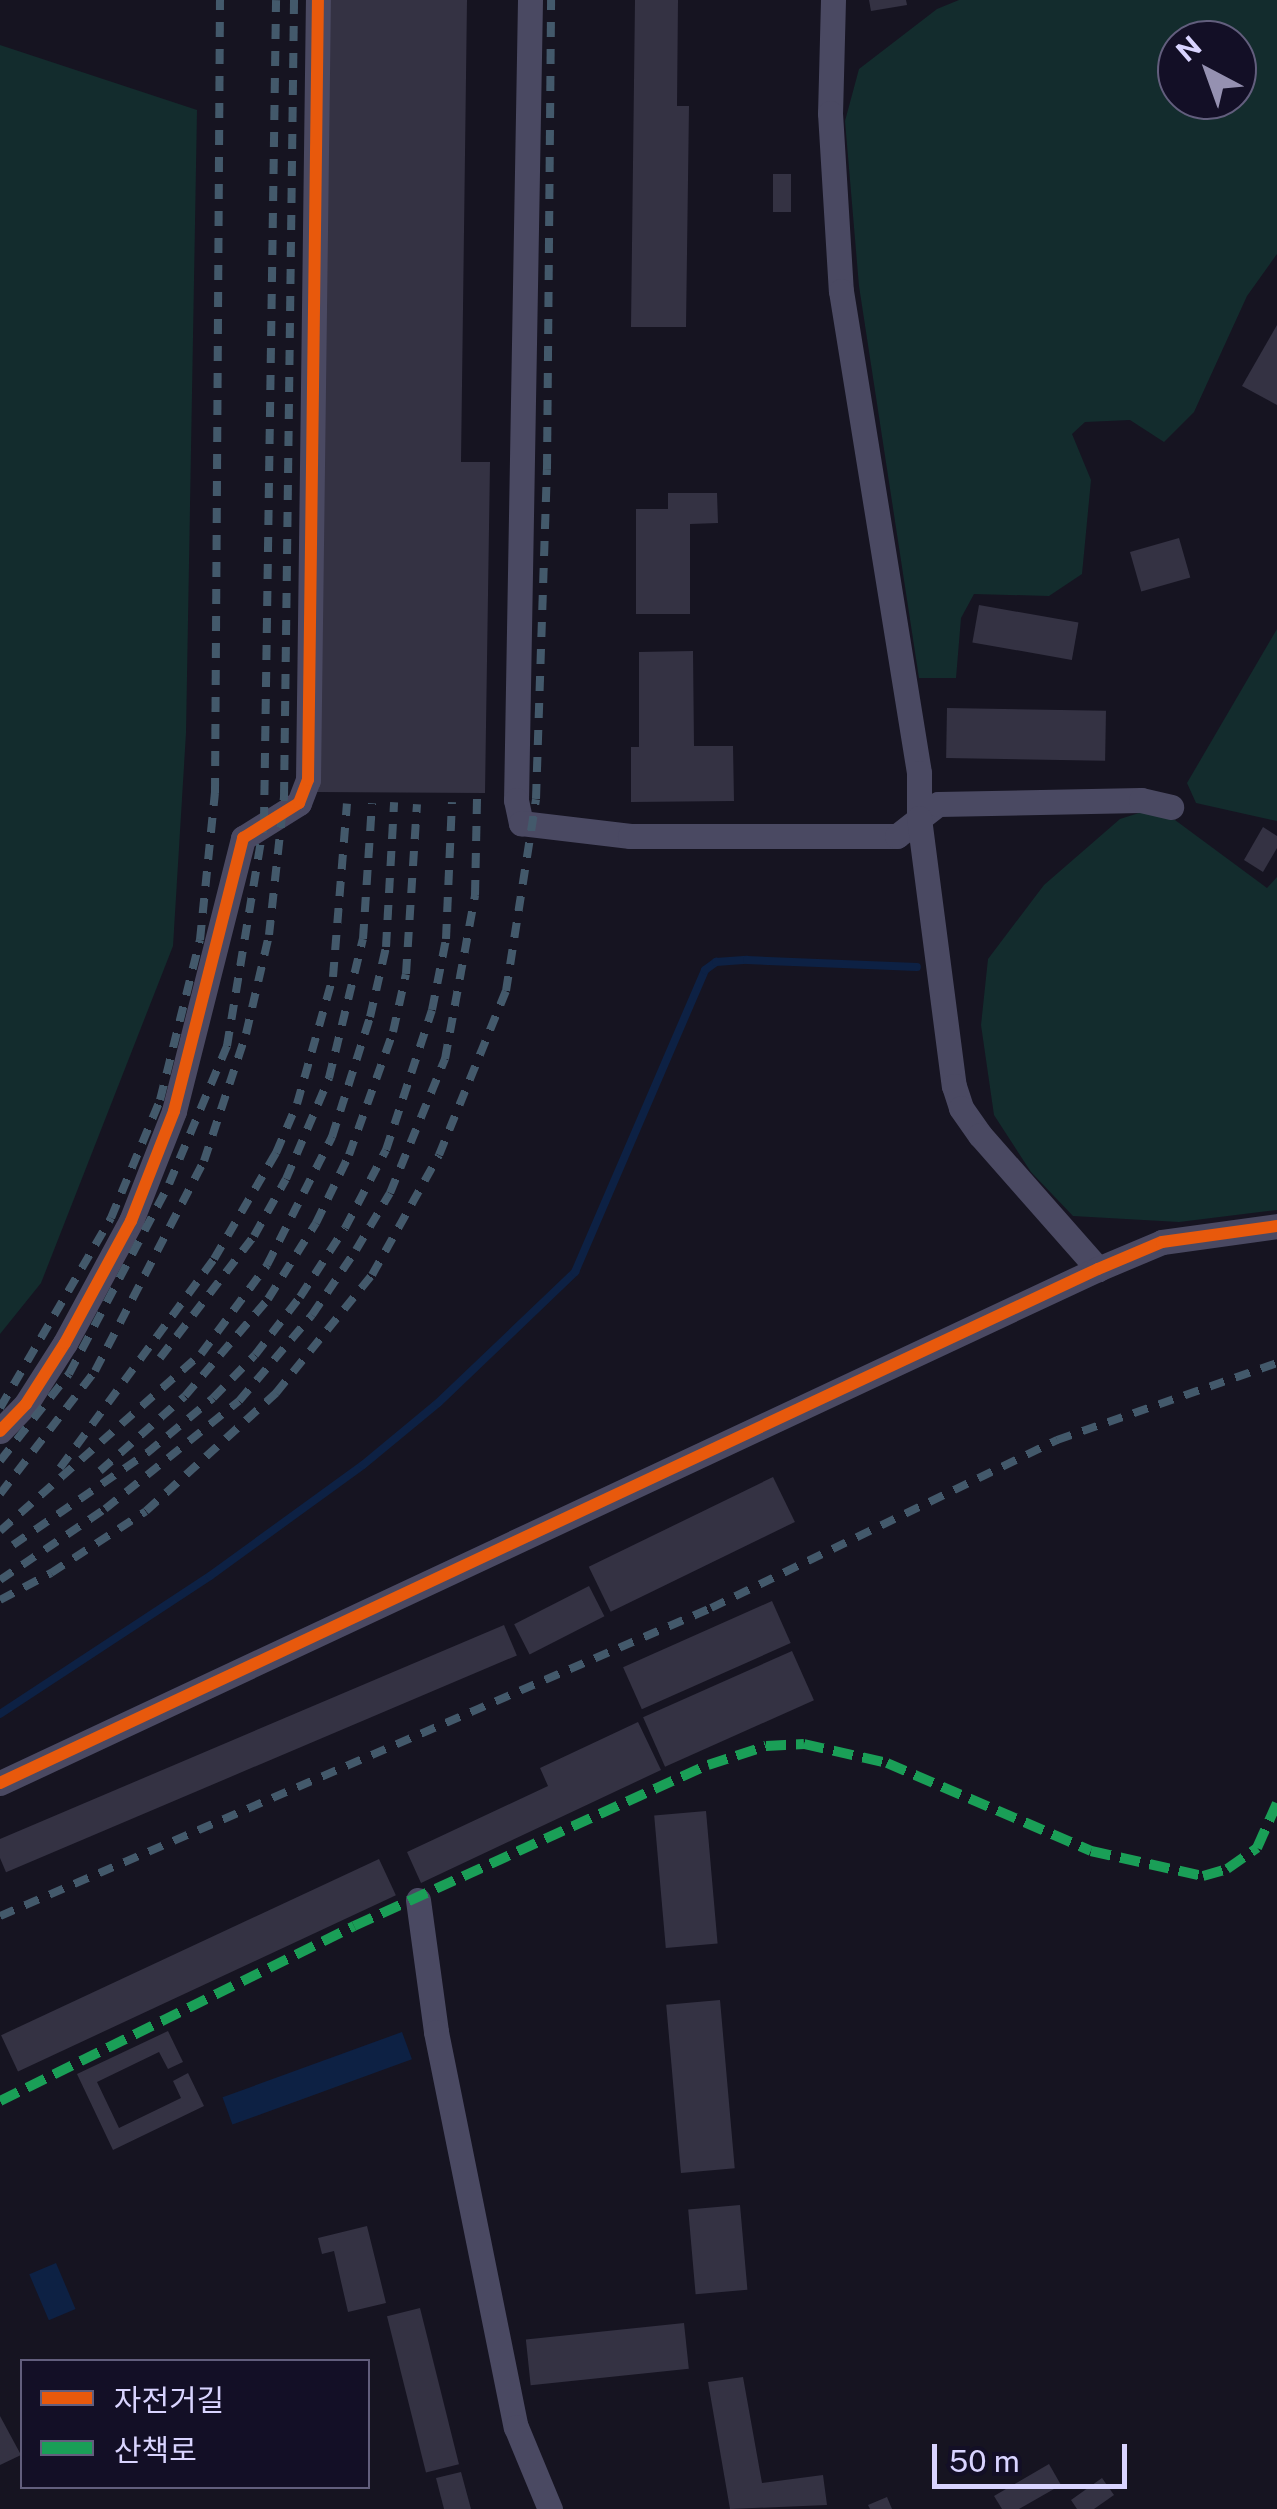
<!DOCTYPE html>
<html>
<head>
<meta charset="utf-8">
<style>
  body { margin:0 }
  #map { position:relative; width:1277px; height:2509px; overflow:hidden; background:#161421; font-family:"Public Sans","Noto Sans KR",sans-serif }
  div>[style] { position:absolute }
  .green>* { inset:0; background:#132c2d }
  .water>* { inset:0; background:#0d2144; transform-origin:0 0 }
  .stream>* { height:8px; margin:-4px; padding:0 4px; transform-origin:4px; border-radius:4px; background:#0d2144 }
  .building>* { inset:0; background:#343243; transform-origin:0 0 }
  .minor>* { height:25px; margin:-12.5px; padding:0 12.5px; transform-origin:12.5px; border-radius:12.5px; background:#4a4962 }
  .rail>* { height:8px; margin-top:-4px; transform-origin:0; background:repeating-linear-gradient(90deg,#43596b 0 15px,transparent 0 27px) }
  .quiet>* { height:10px; margin-top:-5px; transform-origin:0; background:repeating-linear-gradient(90deg,#1a9f57 0 20px,transparent 0 30px) }
  .cycleway>* { height:12px; margin:-6px; padding:0 6px; transform-origin:6px; border-radius:6px; background:#e8590c }
  span { translate:-50% -50%; white-space:nowrap; text-align:center; line-height:1.15; -webkit-text-stroke:9px #130f26; paint-order:stroke }
  .legend { position:absolute; left:20px; top:2359px; width:350px; height:130px; box-sizing:border-box; background:#130f26; border:2px solid #625e7d; margin:0; padding:12px 18px; list-style:none; font-size:30px; color:#d9d4ff }
  .legend li { display:flex; align-items:center; gap:20px; height:50px }
  .legend b { width:50px; border:2px solid #625e7d }
  .north { position:absolute; left:1157px; top:20px; width:100px; height:100px; box-sizing:border-box; background:#130f26; border:2px solid #625e7d; border-radius:50%; rotate:319deg; font-size:28px; font-weight:700; line-height:40px; text-align:center; color:#d9d4ff }
  .north::after { content:''; display:block; margin:auto; width:35px; height:45px; background:#9591b1; clip-path:polygon(50% 0,100% 100%,50% 72%,0 100%) }
  .scale { position:absolute; left:932px; top:2444px; width:195px; height:45px; box-sizing:border-box; border:5px solid #d9d4ff; border-top:0; padding-left:12px; font-size:30px; line-height:35px; white-space:nowrap; color:#d9d4ff; -webkit-text-stroke:8px #130f26; paint-order:stroke }
</style>
</head>
<body>
<div id="map">
  <div class="green">
    <div style="clip-path:polygon(evenodd,959px 0,1277px 0,1277px 254px,1247px 296px,1194px 412px,1164px 442px,1130px 420px,1085px 422px,1072px 434px,1091px 480px,1082px 574px,1049px 596px,974px 594px,961px 618px,956px 678px,919px 678px,859px 286px,845px 121px,859px 69px,937px 9px,959px 0,1237px 40px,1237px 100px,1177px 100px,1177px 40px,1237px 40px)"></div>
    <div style="clip-path:polygon(0 45px,197px 110px,186px 733px,173px 946px,41px 1283px,0 1334px)"></div>
    <div style="clip-path:polygon(1277px 629px,1277px 821px,1196px 803px,1187px 783px)"></div>
    <div style="clip-path:polygon(1142px 812px,1175px 820px,1267px 888px,1277px 877px,1277px 1210px,1179px 1222px,1073px 1216px,1031px 1172px,994px 1115px,981px 1025px,988px 959px,1044px 885px,1120px 819px)"></div>
  </div>
  <div class="water">
    <div style="left:402px;top:2032px;width:29px;height:191px;rotate:70deg"></div>
    <div style="left:56px;top:2263px;width:50px;height:29px;rotate:67deg"></div>
  </div>
  <div class="stream">
    <div style="left:0;top:1714px;width:251px;rotate:-33.3deg"></div>
    <div style="left:210px;top:1576px;width:189px;rotate:-36deg"></div>
    <div style="left:363px;top:1465px;width:97px;rotate:-39.6deg"></div>
    <div style="left:438px;top:1403px;width:190px;rotate:-43.7deg"></div>
    <div style="left:575px;top:1272px;width:329px;rotate:-66.7deg"></div>
    <div style="left:705px;top:970px;width:14px;rotate:-36deg"></div>
    <div style="left:716px;top:962px;width:31px;rotate:-4deg"></div>
    <div style="left:747px;top:960px;width:170px;rotate:2.4deg"></div>
  </div>
  <div class="building">
    <div style="clip-path:polygon(327px 0,467px 0,461px 462px,490px 462px,485px 793px,316px 792px)"></div>
    <div style="clip-path:polygon(635px 0,678px 0,677px 106px,689px 106px,686px 327px,631px 327px)"></div>
    <div style="clip-path:polygon(869px 0,906px 0,907px 5px,871px 11px)"></div>
    <div style="left:773px;top:174px;width:18px;height:38px"></div>
    <div style="clip-path:polygon(1277px 325px,1277px 405px,1242px 386px)"></div>
    <div style="clip-path:polygon(668px 493px,717px 493px,718px 523px,690px 524px,690px 614px,636px 614px,636px 509px,668px 509px)"></div>
    <div style="left:1179px;top:538px;width:41px;height:51px;rotate:74deg"></div>
    <div style="left:979px;top:605px;width:101px;height:38px;rotate:10deg"></div>
    <div style="clip-path:polygon(693px 651px,694px 746px,733px 746px,734px 801px,631px 802px,631px 747px,639px 747px,639px 652px)"></div>
    <div style="left:947px;top:708px;width:159px;height:50px;rotate:1deg"></div>
    <div style="clip-path:polygon(1263px 827px,1277px 836px,1277px 848px,1263px 872px,1244px 860px)"></div>
    <div style="left:773px;top:1477px;width:50px;height:205px;rotate:64deg"></div>
    <div style="left:589px;top:1586px;width:34px;height:84px;rotate:63deg"></div>
    <div style="left:772px;top:1601px;width:46px;height:163px;rotate:66deg"></div>
    <div style="left:504px;top:1625px;width:33px;height:555px;rotate:67deg"></div>
    <div style="left:792px;top:1651px;width:54px;height:163px;rotate:66deg"></div>
    <div style="clip-path:polygon(638px 1722px,661px 1770px,421px 1883px,407px 1852px,548px 1786px,540px 1768px)"></div>
    <div style="left:706px;top:1811px;width:133px;height:52px;rotate:85deg"></div>
    <div style="left:379px;top:1859px;width:40px;height:417px;rotate:65deg"></div>
    <div style="left:720px;top:2000px;width:169px;height:54px;rotate:85deg"></div>
    <div style="clip-path:polygon(168px 2031px,183px 2062px,168px 2069px,159px 2052px,97px 2082px,119px 2128px,181px 2098px,173px 2081px,188px 2073px,204px 2106px,113px 2150px,77px 2074px)"></div>
    <div style="left:740px;top:2205px;width:85px;height:52px;rotate:85deg"></div>
    <div style="clip-path:polygon(367px 2226px,386px 2303px,348px 2312px,334px 2251px,322px 2254px,318px 2238px)"></div>
    <div style="left:420px;top:2308px;width:161px;height:34px;rotate:76deg"></div>
    <div style="left:684px;top:2323px;width:46px;height:159px;rotate:84deg"></div>
    <div style="clip-path:polygon(743px 2377px,762px 2483px,823px 2475px,827px 2505px,730px 2509px,708px 2382px)"></div>
    <div style="clip-path:polygon(0 2416px,21px 2455px,0 2465px)"></div>
    <div style="clip-path:polygon(1049px 2464px,1061px 2485px,1019px 2509px,1002px 2509px,994px 2496px)"></div>
    <div style="clip-path:polygon(461px 2472px,471px 2509px,444px 2509px,436px 2478px)"></div>
    <div style="clip-path:polygon(1102px 2478px,1114px 2495px,1094px 2509px,1077px 2509px,1071px 2500px)"></div>
    <div style="clip-path:polygon(887px 2497px,892px 2509px,870px 2509px,868px 2505px)"></div>
  </div>
  <div class="minor">
    <div style="left:530px;top:0;width:800px;rotate:91deg"></div>
    <div style="left:516px;top:800px;width:24px;rotate:78deg"></div>
    <div style="left:521px;top:823px;width:110px;rotate:6.8deg"></div>
    <div style="left:630px;top:836px;width:267px"></div>
    <div style="left:897px;top:836px;width:52px;rotate:-38deg"></div>
    <div style="left:938px;top:804px;width:203px;rotate:-1.1deg"></div>
    <div style="left:1141px;top:800px;width:31px;rotate:13deg"></div>
    <div style="left:833px;top:0;width:113px;rotate:91.5deg"></div>
    <div style="left:830px;top:113px;width:178px;rotate:86.5deg"></div>
    <div style="left:841px;top:291px;width:488px;rotate:80.8deg"></div>
    <div style="left:919px;top:773px;width:45px;rotate:90deg"></div>
    <div style="left:919px;top:818px;width:270px;rotate:82.6deg"></div>
    <div style="left:954px;top:1086px;width:23px;rotate:72deg"></div>
    <div style="left:961px;top:1108px;width:33px;rotate:55deg"></div>
    <div style="left:980px;top:1135px;width:179px;rotate:48.6deg"></div>
    <div style="left:0;top:1431px;width:37px;rotate:-46deg"></div>
    <div style="left:26px;top:1404px;width:72px;rotate:-57.4deg"></div>
    <div style="left:65px;top:1343px;width:139px;rotate:-61.6deg"></div>
    <div style="left:131px;top:1221px;width:118px;rotate:-68.6deg"></div>
    <div style="left:174px;top:1111px;width:282px;rotate:-75.8deg"></div>
    <div style="left:243px;top:838px;width:66px;rotate:-32deg"></div>
    <div style="left:299px;top:803px;width:25px;rotate:-69deg"></div>
    <div style="left:308px;top:780px;width:780px;rotate:-89.27deg"></div>
    <div style="left:0;top:1783px;width:1212px;rotate:-25.09deg"></div>
    <div style="left:1098px;top:1269px;width:69px;rotate:-22.9deg"></div>
    <div style="left:1162px;top:1242px;width:116px;rotate:-7.9deg"></div>
    <div style="left:418px;top:1900px;width:133px;rotate:82.2deg"></div>
    <div style="left:436px;top:2032px;width:403px;rotate:78.6deg"></div>
    <div style="left:516px;top:2427px;width:89px;rotate:67.5deg"></div>
  </div>
  <div class="rail">
    <div style="left:160px;top:1358px;width:154px;rotate:-52.4deg"></div>
    <div style="left:254px;top:1236px;width:65px;rotate:-60.7deg"></div>
    <div style="left:286px;top:1179px;width:110px;rotate:-66.9deg"></div>
    <div style="left:329px;top:1078px;width:143px;rotate:-76.3deg"></div>
    <div style="left:363px;top:939px;width:136px;rotate:-86.2deg"></div>
    <div style="left:0;top:1408px;width:220px;rotate:-59.7deg"></div>
    <div style="left:111px;top:1218px;width:128px;rotate:-67.4deg"></div>
    <div style="left:160px;top:1100px;width:165px;rotate:-76deg"></div>
    <div style="left:200px;top:940px;width:148px;rotate:-84.2deg"></div>
    <div style="left:215px;top:793px;width:793px;rotate:-89.64deg"></div>
    <div style="left:0;top:1461px;width:111px;rotate:-51.6deg"></div>
    <div style="left:69px;top:1374px;width:215px;rotate:-62.2deg"></div>
    <div style="left:169px;top:1184px;width:150px;rotate:-67.2deg"></div>
    <div style="left:227px;top:1046px;width:227px;rotate:-80.6deg"></div>
    <div style="left:264px;top:822px;width:822px;rotate:-89.16deg"></div>
    <div style="left:60px;top:1468px;width:260px;rotate:-53.6deg"></div>
    <div style="left:214px;top:1259px;width:123px;rotate:-59.7deg"></div>
    <div style="left:276px;top:1153px;width:53px;rotate:-66.8deg"></div>
    <div style="left:297px;top:1104px;width:132px;rotate:-74.2deg"></div>
    <div style="left:333px;top:977px;width:174px;rotate:-85.4deg"></div>
    <div style="left:100px;top:1471px;width:113px;rotate:-41.4deg"></div>
    <div style="left:185px;top:1396px;width:128px;rotate:-49.4deg"></div>
    <div style="left:268px;top:1299px;width:90px;rotate:-57.7deg"></div>
    <div style="left:316px;top:1223px;width:76px;rotate:-64.1deg"></div>
    <div style="left:349px;top:1155px;width:131px;rotate:-70.3deg"></div>
    <div style="left:393px;top:1032px;width:59px;rotate:-77.4deg"></div>
    <div style="left:406px;top:974px;width:170px;rotate:-86.3deg"></div>
    <div style="left:0;top:1494px;width:155px;rotate:-52.3deg"></div>
    <div style="left:95px;top:1371px;width:237px;rotate:-62.6deg"></div>
    <div style="left:204px;top:1161px;width:134px;rotate:-71.7deg"></div>
    <div style="left:246px;top:1034px;width:102px;rotate:-76.9deg"></div>
    <div style="left:269px;top:935px;width:139px;rotate:-83.8deg"></div>
    <div style="left:284px;top:797px;width:797px;rotate:-89.28deg"></div>
    <div style="left:0;top:1531px;width:268px;rotate:-41.4deg"></div>
    <div style="left:201px;top:1354px;width:111px;rotate:-53.4deg"></div>
    <div style="left:267px;top:1265px;width:144px;rotate:-63.1deg"></div>
    <div style="left:332px;top:1137px;width:126px;rotate:-72.4deg"></div>
    <div style="left:370px;top:1017px;width:72px;rotate:-77.1deg"></div>
    <div style="left:386px;top:947px;width:145px;rotate:-86.8deg"></div>
    <div style="left:13px;top:1545px;width:163px;rotate:-34.5deg"></div>
    <div style="left:147px;top:1453px;width:86px;rotate:-39.8deg"></div>
    <div style="left:213px;top:1398px;width:60px;rotate:-45.7deg"></div>
    <div style="left:255px;top:1355px;width:73px;rotate:-52.2deg"></div>
    <div style="left:300px;top:1297px;width:82px;rotate:-56.9deg"></div>
    <div style="left:345px;top:1228px;width:88px;rotate:-62.3deg"></div>
    <div style="left:386px;top:1150px;width:147px;rotate:-71.8deg"></div>
    <div style="left:432px;top:1010px;width:72px;rotate:-78.8deg"></div>
    <div style="left:446px;top:939px;width:137px;rotate:-87.5deg"></div>
    <div style="left:0;top:1580px;width:127px;rotate:-34.1deg"></div>
    <div style="left:105px;top:1509px;width:172px;rotate:-38.9deg"></div>
    <div style="left:239px;top:1401px;width:113px;rotate:-49.7deg"></div>
    <div style="left:312px;top:1315px;width:78px;rotate:-55.9deg"></div>
    <div style="left:356px;top:1250px;width:66px;rotate:-59.2deg"></div>
    <div style="left:390px;top:1193px;width:145px;rotate:-67.7deg"></div>
    <div style="left:445px;top:1059px;width:167px;rotate:-79.6deg"></div>
    <div style="left:475px;top:895px;width:96px;rotate:-88.8deg"></div>
    <div style="left:0;top:1600px;width:58px;rotate:-27.9deg"></div>
    <div style="left:51px;top:1573px;width:113px;rotate:-33.1deg"></div>
    <div style="left:146px;top:1511px;width:176px;rotate:-42.2deg"></div>
    <div style="left:276px;top:1393px;width:152px;rotate:-50.9deg"></div>
    <div style="left:372px;top:1275px;width:137px;rotate:-60.8deg"></div>
    <div style="left:439px;top:1155px;width:177px;rotate:-67.8deg"></div>
    <div style="left:506px;top:991px;width:194px;rotate:-81.1deg"></div>
    <div style="left:536px;top:799px;width:330px;rotate:-88.1deg"></div>
    <div style="left:547px;top:469px;width:469px;rotate:-89.5deg"></div>
    <div style="left:0;top:1916px;width:775px;rotate:-23.42deg"></div>
    <div style="left:711px;top:1608px;width:385px;rotate:-25.9deg"></div>
    <div style="left:1057px;top:1440px;width:233px;rotate:-19.3deg"></div>
  </div>
  <div class="quiet">
    <div style="left:0;top:2101px;width:395px;rotate:-26.3deg"></div>
    <div style="left:354px;top:1926px;width:389px;rotate:-24.5deg"></div>
    <div style="left:708px;top:1765px;width:61px;rotate:-18.1deg"></div>
    <div style="left:766px;top:1746px;width:38px;rotate:-3deg"></div>
    <div style="left:804px;top:1744px;width:85px;rotate:12.9deg"></div>
    <div style="left:887px;top:1763px;width:222px;rotate:23.3deg"></div>
    <div style="left:1091px;top:1851px;width:115px;rotate:12.6deg"></div>
    <div style="left:1203px;top:1876px;width:25px;rotate:-16deg"></div>
    <div style="left:1227px;top:1869px;width:37px;rotate:-35deg"></div>
    <div style="left:1257px;top:1848px;width:49px;rotate:-66deg"></div>
  </div>
  <div class="cycleway">
    <div style="left:0;top:1431px;width:37px;rotate:-46deg"></div>
    <div style="left:26px;top:1404px;width:72px;rotate:-57.4deg"></div>
    <div style="left:65px;top:1343px;width:139px;rotate:-61.6deg"></div>
    <div style="left:131px;top:1221px;width:118px;rotate:-68.6deg"></div>
    <div style="left:174px;top:1111px;width:282px;rotate:-75.8deg"></div>
    <div style="left:243px;top:838px;width:66px;rotate:-32deg"></div>
    <div style="left:299px;top:803px;width:25px;rotate:-69deg"></div>
    <div style="left:308px;top:780px;width:780px;rotate:-89.27deg"></div>
    <div style="left:0;top:1783px;width:1212px;rotate:-25.09deg"></div>
    <div style="left:1098px;top:1269px;width:69px;rotate:-22.9deg"></div>
    <div style="left:1162px;top:1242px;width:116px;rotate:-7.9deg"></div>
  </div>
  <ul class="legend">
  <li><b style="height:12px;background:#e8590c"></b>자전거길</li>
  <li><b style="height:12px;background:#1a9f57"></b>산책로</li>
  </ul>
  <div class="north">N</div>
  <div class="scale">50 m</div>
</div>
</body>
</html>
